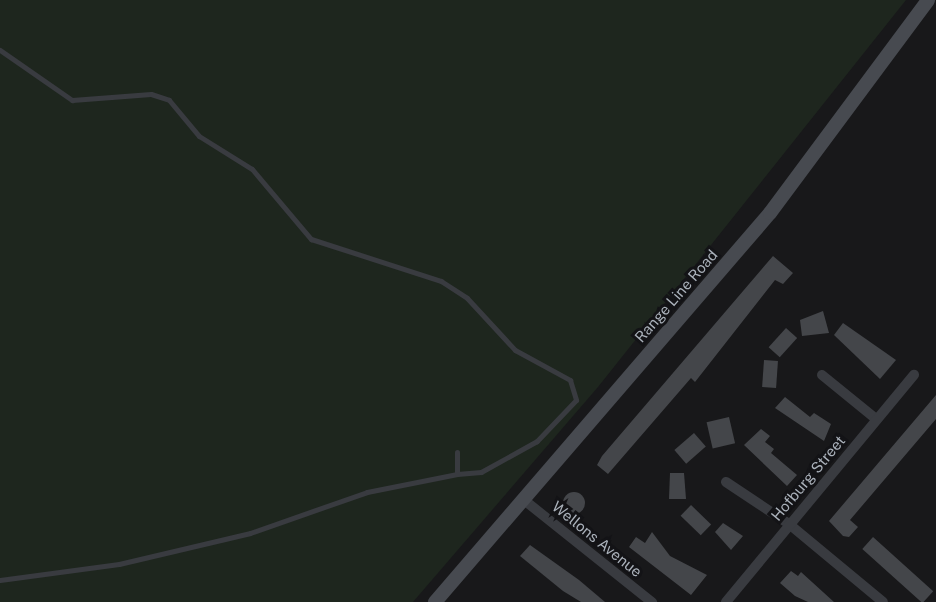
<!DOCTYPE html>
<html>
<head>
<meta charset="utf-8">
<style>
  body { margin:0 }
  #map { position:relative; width:936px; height:602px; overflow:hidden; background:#18181a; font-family:"Public Sans",sans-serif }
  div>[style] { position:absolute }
  .green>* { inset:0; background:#1e261e }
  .building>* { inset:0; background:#44464a; transform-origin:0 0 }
  .round { border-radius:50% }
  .lane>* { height:5px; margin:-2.5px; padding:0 2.5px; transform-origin:2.5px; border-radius:2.5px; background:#393b40 }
  .street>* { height:10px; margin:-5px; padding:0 5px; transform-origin:5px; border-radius:5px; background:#393b40 }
  .secondary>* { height:14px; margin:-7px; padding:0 7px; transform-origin:7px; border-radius:7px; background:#474a50 }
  span { translate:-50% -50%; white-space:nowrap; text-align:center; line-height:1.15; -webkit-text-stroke:6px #131316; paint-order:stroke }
  .street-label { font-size:15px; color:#aab1ba }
</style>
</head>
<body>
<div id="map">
  <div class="green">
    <div style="clip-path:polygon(0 0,906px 0,598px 387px,413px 602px,0 602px)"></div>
  </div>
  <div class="building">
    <div style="clip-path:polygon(773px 256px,793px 273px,783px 284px,775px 280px,695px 382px,691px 378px,608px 474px,597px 465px,602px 456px)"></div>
    <div style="clip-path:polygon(823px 311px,829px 333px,802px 336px,800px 320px)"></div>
    <div style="clip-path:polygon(843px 323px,896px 360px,880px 379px,834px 335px)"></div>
    <div style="left:786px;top:328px;width:15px;height:26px;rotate:42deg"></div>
    <div style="left:764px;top:360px;width:14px;height:27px;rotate:4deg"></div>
    <div style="clip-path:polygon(936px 395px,936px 419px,850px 520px,858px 527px,849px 537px,843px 536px,829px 521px)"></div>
    <div style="clip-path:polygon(785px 397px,810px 417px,814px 413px,831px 424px,824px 441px,775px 408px)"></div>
    <div style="left:729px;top:417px;width:27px;height:23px;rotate:77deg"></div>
    <div style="clip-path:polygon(761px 429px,770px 436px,765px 442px,774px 449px,771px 453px,797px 475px,787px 486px,744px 445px)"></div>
    <div style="left:694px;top:433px;width:18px;height:26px;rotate:49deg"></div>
    <div style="clip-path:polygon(670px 473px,684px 473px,686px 499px,669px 499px)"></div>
    <div class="round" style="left:563px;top:492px;width:22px;height:22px"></div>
    <div style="left:691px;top:505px;width:28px;height:15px;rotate:44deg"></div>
    <div style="clip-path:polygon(723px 523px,743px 536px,731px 550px,715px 532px)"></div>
    <div style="clip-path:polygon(652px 532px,670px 556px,707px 575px,691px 595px,629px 547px,636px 537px,645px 543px)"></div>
    <div style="left:873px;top:537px;width:81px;height:16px;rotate:42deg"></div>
    <div style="clip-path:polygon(530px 545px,579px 580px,605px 602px,581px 602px,563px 591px,520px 556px)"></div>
    <div style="clip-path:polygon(791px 571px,798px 576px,801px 572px,834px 602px,808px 602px,795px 596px,780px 583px)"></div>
  </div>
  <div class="lane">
    <div style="left:0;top:50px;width:88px;rotate:34.8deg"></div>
    <div style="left:72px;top:100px;width:79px;rotate:-4.3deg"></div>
    <div style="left:151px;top:94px;width:19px;rotate:18deg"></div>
    <div style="left:169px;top:100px;width:47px;rotate:50.2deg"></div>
    <div style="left:199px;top:136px;width:62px;rotate:31.9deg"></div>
    <div style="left:252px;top:169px;width:92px;rotate:49.9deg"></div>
    <div style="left:311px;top:239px;width:137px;rotate:17.9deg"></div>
    <div style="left:441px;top:281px;width:31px;rotate:33deg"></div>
    <div style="left:467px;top:298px;width:71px;rotate:47.3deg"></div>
    <div style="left:515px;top:350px;width:63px;rotate:28.6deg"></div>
    <div style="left:570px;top:380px;width:21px;rotate:73deg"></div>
    <div style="left:576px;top:400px;width:57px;rotate:133.6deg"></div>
    <div style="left:537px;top:441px;width:64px;rotate:151deg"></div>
    <div style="left:481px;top:472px;width:24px;rotate:175deg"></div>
    <div style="left:0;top:580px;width:120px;rotate:-7.7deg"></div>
    <div style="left:119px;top:564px;width:135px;rotate:-13.3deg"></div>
    <div style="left:250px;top:533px;width:124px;rotate:-19.3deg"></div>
    <div style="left:367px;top:492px;width:92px;rotate:-11.3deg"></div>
    <div style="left:457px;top:474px;width:22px;rotate:-90deg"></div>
  </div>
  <div class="street">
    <div style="left:822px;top:375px;width:70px;rotate:39.2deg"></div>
    <div style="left:726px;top:482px;width:76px;rotate:33.7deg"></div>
    <div style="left:789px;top:524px;width:122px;rotate:39.7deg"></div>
    <div style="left:524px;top:500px;width:164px;rotate:38.6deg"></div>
    <div style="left:726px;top:602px;width:295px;rotate:-50.4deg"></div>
  </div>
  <div class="secondary">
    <div style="left:435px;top:602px;width:513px;rotate:-49.27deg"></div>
    <div style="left:770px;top:213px;width:265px;rotate:-53.4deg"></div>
  </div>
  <div class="street-label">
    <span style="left:676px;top:296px;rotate:-49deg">Range Line Road</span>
    <span style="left:808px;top:478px;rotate:-50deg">Hofburg Street</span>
    <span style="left:597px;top:539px;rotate:39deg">Wellons Avenue</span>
  </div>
</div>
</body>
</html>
